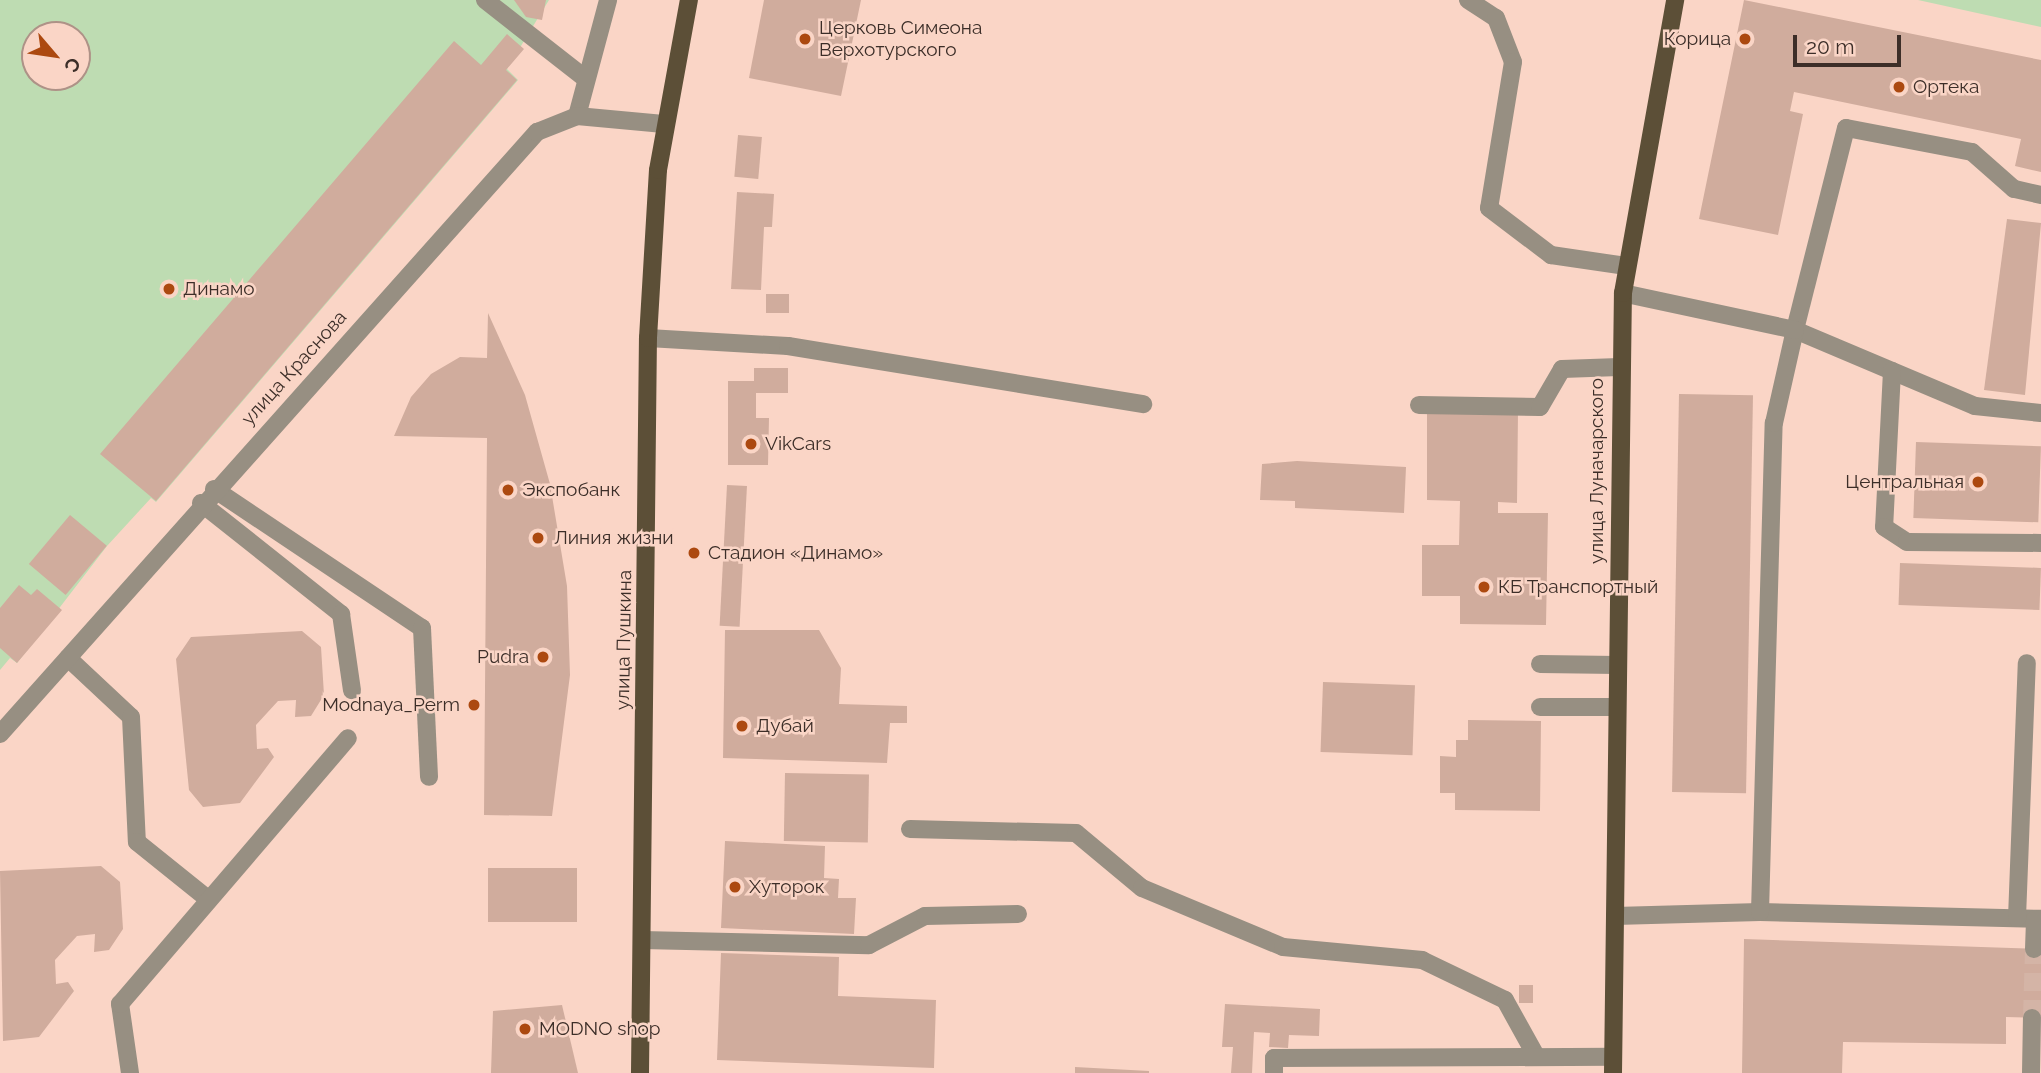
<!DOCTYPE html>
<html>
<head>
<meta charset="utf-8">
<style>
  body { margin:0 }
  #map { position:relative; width:2041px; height:1073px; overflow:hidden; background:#fad5c6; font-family:Raleway,sans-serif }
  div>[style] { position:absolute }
  .green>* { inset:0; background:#bedcb2 }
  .building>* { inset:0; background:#d0ac9d; transform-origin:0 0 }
  .minor-tunnel>* { height:18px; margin-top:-9px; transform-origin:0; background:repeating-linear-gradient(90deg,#d4b4a6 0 18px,transparent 0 27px) }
  .minor>* { height:18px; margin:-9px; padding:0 9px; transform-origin:9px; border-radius:9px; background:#978f82 }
  .major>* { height:18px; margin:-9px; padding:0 9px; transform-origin:9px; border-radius:9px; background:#5c4f37 }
  .dots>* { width:19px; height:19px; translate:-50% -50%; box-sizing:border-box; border:4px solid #fad5c6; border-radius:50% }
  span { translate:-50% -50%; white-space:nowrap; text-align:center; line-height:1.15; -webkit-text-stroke:5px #fad5c6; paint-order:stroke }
  .poi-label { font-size:19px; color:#3c2e28 }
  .left { translate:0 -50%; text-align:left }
  .right { translate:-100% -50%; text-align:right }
  .street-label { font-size:19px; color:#3c2e28 }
  .north { position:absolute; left:21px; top:21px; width:70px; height:70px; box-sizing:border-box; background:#fad5c6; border:2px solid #ae9287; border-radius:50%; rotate:119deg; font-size:19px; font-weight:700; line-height:28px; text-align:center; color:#3c2e28 }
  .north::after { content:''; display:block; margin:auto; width:24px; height:32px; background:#ac4910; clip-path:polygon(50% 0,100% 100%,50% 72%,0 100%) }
  .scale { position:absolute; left:1793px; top:35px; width:108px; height:32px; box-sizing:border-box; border:4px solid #3c2e28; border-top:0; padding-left:9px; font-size:21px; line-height:24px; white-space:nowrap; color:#3c2e28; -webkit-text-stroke:5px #fad5c6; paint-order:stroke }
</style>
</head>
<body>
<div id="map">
  <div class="green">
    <div style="clip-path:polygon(evenodd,0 0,549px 0,507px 69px,518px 80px,156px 502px,151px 498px,107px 546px,17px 663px,10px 658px,0 670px,0 0,35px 35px,77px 35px,77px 77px,35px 77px,35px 35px)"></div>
    <div style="clip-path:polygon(1918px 0,2041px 0,2041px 27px)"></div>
  </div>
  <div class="building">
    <div style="clip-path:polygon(514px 0,546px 0,542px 20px,526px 17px)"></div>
    <div style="clip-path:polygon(764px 0,861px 0,841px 96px,749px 78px)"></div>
    <div style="clip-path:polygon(1744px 0,2041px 60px,2041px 172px,2015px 166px,2021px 139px,1794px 92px,1790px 111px,1803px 114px,1778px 235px,1699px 219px)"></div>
    <div style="clip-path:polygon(507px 34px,524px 49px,506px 70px,517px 80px,156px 501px,100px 454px,454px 41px,481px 65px)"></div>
    <div style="left:738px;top:135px;width:24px;height:42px;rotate:5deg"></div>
    <div style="clip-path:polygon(737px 192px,774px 194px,772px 227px,764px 227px,761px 290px,731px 289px)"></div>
    <div style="clip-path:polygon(2007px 219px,2041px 223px,2025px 395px,1984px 390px)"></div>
    <div style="left:766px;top:294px;width:23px;height:19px"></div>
    <div style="clip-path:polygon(488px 313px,525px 395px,550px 484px,567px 586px,570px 675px,552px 816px,484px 815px,487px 438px,394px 436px,411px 397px,431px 374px,460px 357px,487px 358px)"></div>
    <div style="clip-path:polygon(754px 368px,788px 368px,788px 393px,756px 393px,756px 418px,769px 418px,768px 465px,728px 465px,728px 381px,754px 381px)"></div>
    <div style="left:1679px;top:394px;width:74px;height:398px;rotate:1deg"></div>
    <div style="clip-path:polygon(1427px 411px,1518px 412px,1517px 503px,1498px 502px,1498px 513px,1548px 513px,1546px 625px,1460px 624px,1460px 596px,1422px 596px,1422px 545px,1459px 545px,1460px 501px,1427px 500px)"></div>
    <div style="left:1916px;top:442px;width:125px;height:76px;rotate:2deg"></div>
    <div style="clip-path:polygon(1297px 461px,1406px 467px,1404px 513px,1295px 508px,1295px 501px,1260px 500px,1262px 464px)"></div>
    <div style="left:727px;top:485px;width:20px;height:141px;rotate:3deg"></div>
    <div style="left:70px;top:515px;width:48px;height:64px;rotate:40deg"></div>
    <div style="left:1900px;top:563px;width:141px;height:42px;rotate:2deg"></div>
    <div style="clip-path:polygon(19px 585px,31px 595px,37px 589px,62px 610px,17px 663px,0 648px,0 608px)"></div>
    <div style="clip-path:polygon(725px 630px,819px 630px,841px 668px,839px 704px,907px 706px,907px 723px,890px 723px,887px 763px,723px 758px)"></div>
    <div style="clip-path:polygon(302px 631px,321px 647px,324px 695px,311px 716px,295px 717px,296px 700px,278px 701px,256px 725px,257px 749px,268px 748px,274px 757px,240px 803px,203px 807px,189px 790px,176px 659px,191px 637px)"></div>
    <div style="left:1323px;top:682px;width:92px;height:70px;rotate:2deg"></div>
    <div style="clip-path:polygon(1468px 720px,1541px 721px,1540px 811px,1455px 810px,1455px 793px,1440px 793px,1440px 756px,1456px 757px,1456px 740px,1468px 740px)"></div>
    <div style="left:785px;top:773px;width:84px;height:68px;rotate:1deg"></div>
    <div style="clip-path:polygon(725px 841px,825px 846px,824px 878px,839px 879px,838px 898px,856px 898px,854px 934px,721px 928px)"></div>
    <div style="clip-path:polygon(101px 866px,120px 882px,123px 929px,109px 950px,94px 952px,95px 934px,77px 936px,55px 960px,56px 984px,68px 982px,74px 991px,39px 1037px,3px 1041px,0 871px)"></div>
    <div style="left:488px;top:868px;width:89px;height:54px"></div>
    <div style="clip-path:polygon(1744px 939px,2041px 949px,2041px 1018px,2006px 1017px,2006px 1044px,1843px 1042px,1842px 1073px,1742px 1073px)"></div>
    <div style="clip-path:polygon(721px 953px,839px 957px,838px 996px,936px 1000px,934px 1068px,717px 1060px)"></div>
    <div style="left:1519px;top:985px;width:14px;height:18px"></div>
    <div style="clip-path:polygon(1225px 1004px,1320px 1009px,1319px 1036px,1289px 1035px,1288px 1048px,1269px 1047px,1270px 1033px,1254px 1032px,1252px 1073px,1231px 1073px,1233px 1047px,1222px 1047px)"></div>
    <div style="clip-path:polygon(562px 1005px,578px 1073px,491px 1073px,493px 1011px)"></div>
    <div style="clip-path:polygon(1075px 1067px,1149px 1071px,1149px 1073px,1075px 1073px)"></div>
  </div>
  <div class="minor-tunnel">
    <div style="left:2032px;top:1018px;width:69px;rotate:-88.3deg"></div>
  </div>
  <div class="minor">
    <div style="left:485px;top:0;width:128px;rotate:38deg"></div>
    <div style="left:1468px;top:0;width:33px;rotate:33deg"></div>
    <div style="left:1496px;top:18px;width:47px;rotate:68.9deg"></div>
    <div style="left:1513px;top:62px;width:148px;rotate:99.3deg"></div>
    <div style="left:1489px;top:208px;width:78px;rotate:37.2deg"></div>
    <div style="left:1551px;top:255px;width:76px;rotate:8.3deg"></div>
    <div style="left:577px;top:116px;width:120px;rotate:-75deg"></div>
    <div style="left:2041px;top:195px;width:28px;rotate:-167deg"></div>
    <div style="left:2014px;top:189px;width:56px;rotate:-138.6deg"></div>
    <div style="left:1972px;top:152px;width:128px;rotate:-169.2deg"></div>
    <div style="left:1846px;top:128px;width:208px;rotate:104.2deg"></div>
    <div style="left:1795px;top:330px;width:195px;rotate:22.9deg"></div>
    <div style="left:1975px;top:406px;width:66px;rotate:6.1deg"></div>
    <div style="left:648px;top:338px;width:140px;rotate:3.3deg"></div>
    <div style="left:788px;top:346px;width:360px;rotate:9.3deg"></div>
    <div style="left:1892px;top:371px;width:156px;rotate:92.9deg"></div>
    <div style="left:1884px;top:527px;width:27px;rotate:33deg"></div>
    <div style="left:1907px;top:542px;width:134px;rotate:0.4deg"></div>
    <div style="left:1419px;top:405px;width:121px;rotate:0.9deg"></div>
    <div style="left:1540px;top:407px;width:44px;rotate:-59.9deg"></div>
    <div style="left:1562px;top:369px;width:57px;rotate:-2deg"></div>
    <div style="left:214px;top:489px;width:250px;rotate:33.8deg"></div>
    <div style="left:422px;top:628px;width:149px;rotate:87.3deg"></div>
    <div style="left:201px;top:503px;width:179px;rotate:38.4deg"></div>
    <div style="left:341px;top:614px;width:77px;rotate:81.8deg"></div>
    <div style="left:68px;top:658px;width:86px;rotate:43.1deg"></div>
    <div style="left:131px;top:717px;width:125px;rotate:87.3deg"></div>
    <div style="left:137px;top:842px;width:91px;rotate:38.8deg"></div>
    <div style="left:1540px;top:664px;width:77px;rotate:0.7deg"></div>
    <div style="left:1540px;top:707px;width:77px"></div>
    <div style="left:0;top:734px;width:807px;rotate:-48.27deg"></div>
    <div style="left:537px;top:132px;width:43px;rotate:-21.8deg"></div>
    <div style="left:577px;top:116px;width:87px;rotate:5.3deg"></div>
    <div style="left:910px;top:829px;width:166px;rotate:1.4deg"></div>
    <div style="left:1076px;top:833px;width:86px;rotate:39.8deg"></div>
    <div style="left:1142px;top:888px;width:153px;rotate:22.7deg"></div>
    <div style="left:1283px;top:947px;width:140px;rotate:5.3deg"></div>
    <div style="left:1422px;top:960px;width:92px;rotate:25.7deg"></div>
    <div style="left:1505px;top:1000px;width:64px;rotate:61deg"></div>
    <div style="left:1760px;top:912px;width:281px;rotate:1.4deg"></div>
    <div style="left:1615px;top:916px;width:145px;rotate:-1.6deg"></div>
    <div style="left:1760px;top:912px;width:489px;rotate:-88.4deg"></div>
    <div style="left:1774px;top:423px;width:95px;rotate:-77.3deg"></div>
    <div style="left:1795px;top:330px;width:176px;rotate:-167.9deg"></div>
    <div style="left:2017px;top:918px;width:255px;rotate:-87.8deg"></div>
    <div style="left:642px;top:940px;width:227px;rotate:1.3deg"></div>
    <div style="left:869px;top:945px;width:63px;rotate:-27.4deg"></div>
    <div style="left:925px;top:916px;width:93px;rotate:-1.2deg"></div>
    <div style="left:2034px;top:949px;width:30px;rotate:-88deg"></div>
    <div style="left:130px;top:1073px;width:70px;rotate:-98.2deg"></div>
    <div style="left:120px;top:1004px;width:350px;rotate:-49.4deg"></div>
    <div style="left:1274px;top:1073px;width:15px;rotate:-90deg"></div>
    <div style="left:1274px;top:1058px;width:339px;rotate:-0.2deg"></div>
    <div style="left:2031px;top:1073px;width:55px;rotate:-89deg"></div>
  </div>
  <div class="major">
    <div style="left:640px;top:1073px;width:735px;rotate:-89.38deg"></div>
    <div style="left:648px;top:338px;width:168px;rotate:-86.6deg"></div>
    <div style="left:658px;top:170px;width:173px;rotate:-79.7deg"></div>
    <div style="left:1613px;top:1073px;width:780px;rotate:-89.27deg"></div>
    <div style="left:1623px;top:293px;width:298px;rotate:-79.9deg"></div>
  </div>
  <div class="dots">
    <div style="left:805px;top:39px;background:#ac4910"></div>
    <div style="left:1745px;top:39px;background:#ac4910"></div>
    <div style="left:1899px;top:87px;background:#ac4910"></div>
    <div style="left:169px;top:289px;background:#ac4910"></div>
    <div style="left:751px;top:444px;background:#ac4910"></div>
    <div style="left:1978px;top:482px;background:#ac4910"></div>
    <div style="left:508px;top:490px;background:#ac4910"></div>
    <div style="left:538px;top:538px;background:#ac4910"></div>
    <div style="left:694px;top:553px;background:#ac4910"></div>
    <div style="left:1484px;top:587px;background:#ac4910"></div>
    <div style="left:543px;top:657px;background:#ac4910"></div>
    <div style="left:474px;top:705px;background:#ac4910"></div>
    <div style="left:742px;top:726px;background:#ac4910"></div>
    <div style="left:735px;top:887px;background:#ac4910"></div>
    <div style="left:525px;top:1029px;background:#ac4910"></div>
  </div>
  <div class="poi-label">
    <span class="left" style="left:819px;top:39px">Церковь Симеона<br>Верхотурского</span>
    <span class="right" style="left:1731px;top:39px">Корица</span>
    <span class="left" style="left:1913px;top:87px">Ортека</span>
    <span class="left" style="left:183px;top:289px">Динамо</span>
    <span class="left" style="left:765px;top:444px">VikCars</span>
    <span class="right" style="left:1964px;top:482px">Центральная</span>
    <span class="left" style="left:522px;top:490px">Экспобанк</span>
    <span class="left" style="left:554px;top:538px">Линия жизни</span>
    <span class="left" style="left:708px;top:553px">Стадион «Динамо»</span>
    <span class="left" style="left:1498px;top:587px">КБ Транспортный</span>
    <span class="right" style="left:529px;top:657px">Pudra</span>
    <span class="right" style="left:460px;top:705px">Modnaya_Perm</span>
    <span class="left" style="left:756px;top:726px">Дубай</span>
    <span class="left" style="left:749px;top:887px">Хуторок</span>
    <span class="left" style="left:539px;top:1029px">MODNO shop</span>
  </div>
  <div class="street-label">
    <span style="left:294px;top:368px;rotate:-48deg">улица Краснова</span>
    <span style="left:1597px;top:471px;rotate:-90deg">улица Луначарского</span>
    <span style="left:624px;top:640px;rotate:-89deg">улица Пушкина</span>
  </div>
  <div class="north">С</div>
  <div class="scale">20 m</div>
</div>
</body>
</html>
